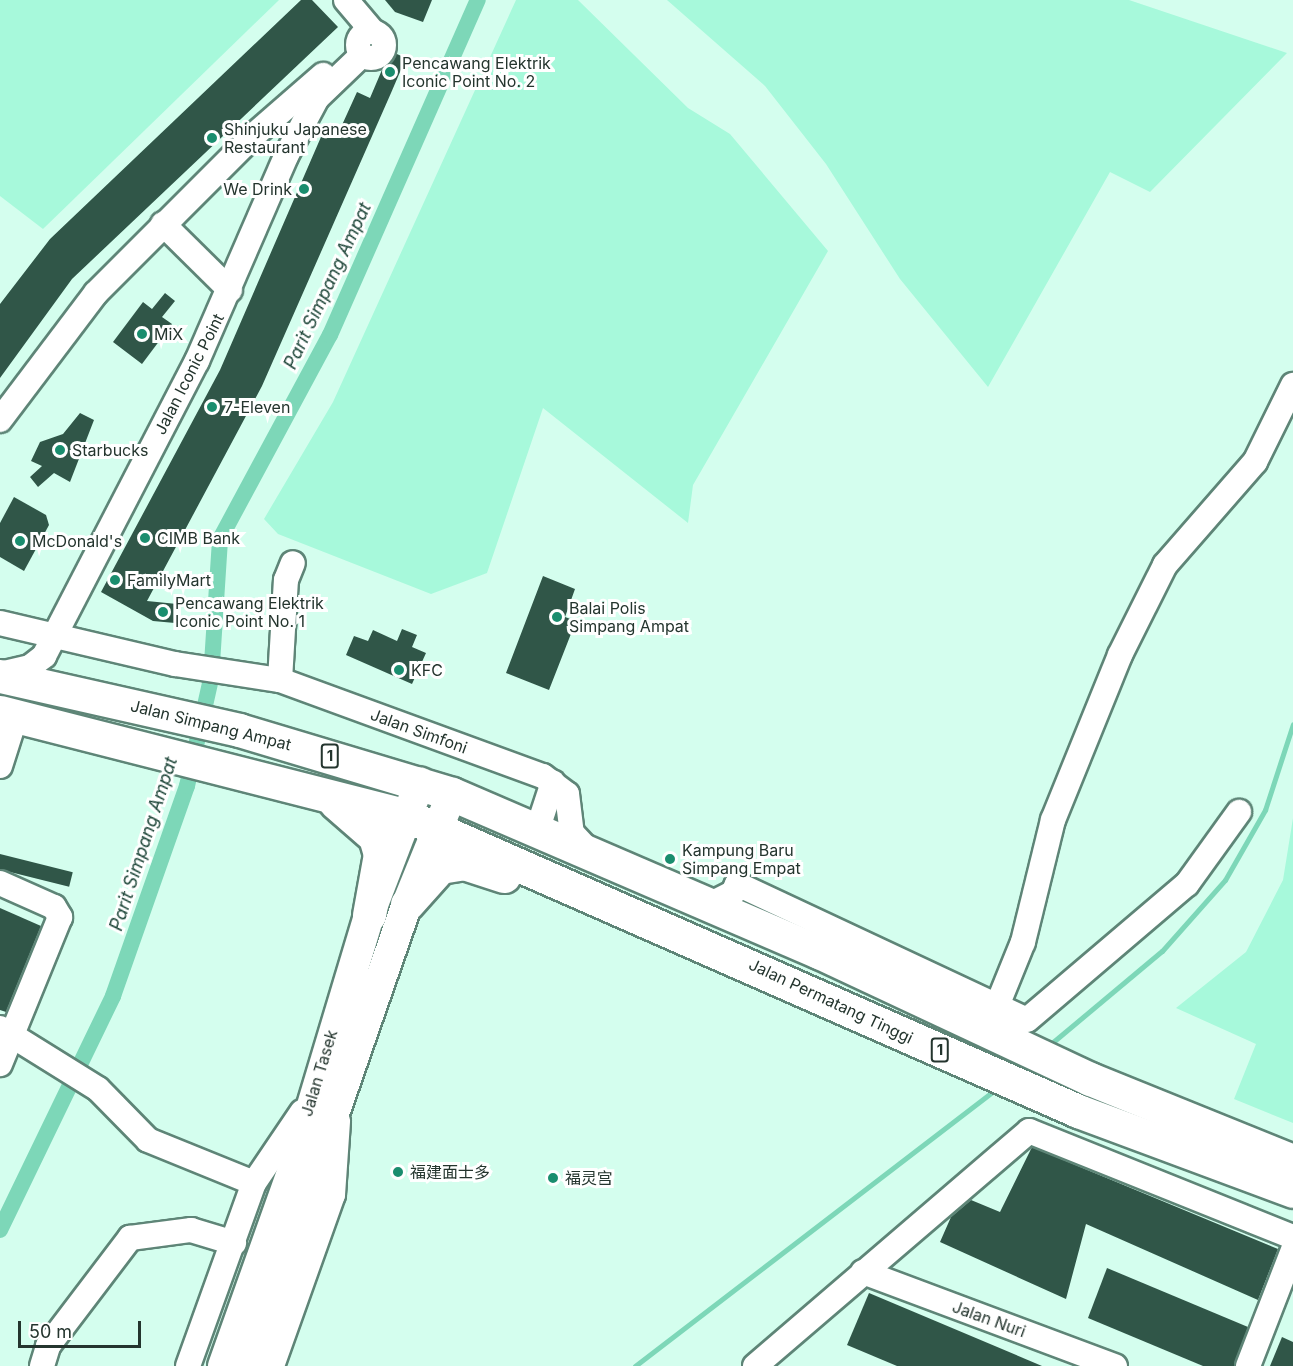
<!DOCTYPE html>
<html>
<head>
<meta charset="utf-8">
<style>
  body { margin:0 }
  #map { position:relative; width:1293px; height:1366px; overflow:hidden; background:#d4feee; font-family:Inter,"Noto Sans SC",sans-serif }
  div>[style] { position:absolute }
  .green>* { inset:0; background:#a7f9db }
  .stream>* { height:5px; margin:-2.5px; padding:0 2.5px; transform-origin:2.5px; border-radius:2.5px; background:#7dd7b8 }
  .canal>* { height:16px; margin:-8px; padding:0 8px; transform-origin:8px; border-radius:8px; background:#7dd7b8 }
  .building>* { inset:0; background:#305648; transform-origin:0 0 }
  .roads { filter:drop-shadow(2px 0 #5e8577) drop-shadow(-2px 0 #5e8577) drop-shadow(0 2px #5e8577) drop-shadow(0 -2px #5e8577) }
  .minor>* { height:24px; margin:-12px; padding:0 12px; transform-origin:12px; border-radius:12px; background:#fff }
  .minor>.ring { margin:-12px; padding:0; box-sizing:content-box; background:none; border:24px solid #fff; border-radius:50% }
  .major>* { height:30px; margin:-15px; padding:0 15px; transform-origin:15px; border-radius:15px; background:#fff }
  .highway>* { height:33px; margin:-16.5px; padding:0 16.5px; transform-origin:16.5px; border-radius:16.5px; background:#fff }
  .dots>* { width:16px; height:16px; translate:-50% -50%; box-sizing:border-box; border:3px solid #fff; border-radius:50% }
  span { translate:-50% -50%; white-space:nowrap; text-align:center; line-height:1.15; -webkit-text-stroke:6px #fff; paint-order:stroke }
  .shield-label span { padding:2px 4px; background:#fff; border:2px solid; border-radius:4px; -webkit-text-stroke-width:0 }
  .shield-label { font-size:15px; color:#24352e; font-weight:700 }
  .poi-label { font-size:16px; color:#24352e }
  .left { translate:0 -50%; text-align:left }
  .right { translate:-100% -50%; text-align:right }
  .street-label { font-size:16px; color:#24352e }
  .water-label { font-size:18px; color:#1e4639; font-style:italic }
  .scale { position:absolute; left:18px; top:1321px; width:123px; height:27px; box-sizing:border-box; border:3px solid #24352e; border-top:0; padding-left:8px; font-size:18px; line-height:21px; white-space:nowrap; color:#24352e; -webkit-text-stroke:4px #fff; paint-order:stroke }
</style>
</head>
<body>
<div id="map">
  <div class="green">
    <div style="clip-path:polygon(0 0,279px 0,43px 229px,0 196px)"></div>
    <div style="clip-path:polygon(516px 0,578px 0,688px 108px,730px 134px,828px 251px,693px 485px,688px 523px,543px 408px,487px 573px,431px 594px,278px 534px,264px 519px,333px 402px)"></div>
    <div style="clip-path:polygon(667px 0,1129px 0,1287px 53px,1150px 192px,1110px 172px,988px 387px,900px 279px,826px 164px,765px 86px)"></div>
    <div style="clip-path:polygon(1293px 818px,1293px 1123px,1234px 1099px,1256px 1044px,1176px 1008px,1246px 952px,1283px 880px)"></div>
  </div>
  <div class="stream">
    <div style="left:1047px;top:1047px;width:150px;rotate:-39.9deg"></div>
    <div style="left:1162px;top:951px;width:95px;rotate:-48.4deg"></div>
    <div style="left:1225px;top:880px;width:81px;rotate:-60.3deg"></div>
    <div style="left:1265px;top:810px;width:90px;rotate:-72deg"></div>
    <div style="left:635px;top:1366px;width:458px;rotate:-37.5deg"></div>
  </div>
  <div class="canal">
    <div style="left:0;top:1230px;width:260px;rotate:-64.2deg"></div>
    <div style="left:113px;top:996px;width:223px;rotate:-70.6deg"></div>
    <div style="left:187px;top:786px;width:110px;rotate:-77.4deg"></div>
    <div style="left:211px;top:679px;width:140px;rotate:-86.3deg"></div>
    <div style="left:220px;top:539px;width:232px;rotate:-61.7deg"></div>
    <div style="left:330px;top:335px;width:366px;rotate:-66.2deg"></div>
  </div>
  <div class="building">
    <div style="clip-path:polygon(301px 0,312px 0,338px 27px,72px 279px,0 378px,0 304px,50px 239px)"></div>
    <div style="clip-path:polygon(385px 0,432px 0,423px 22px,395px 12px)"></div>
    <div style="clip-path:polygon(390px 51px,406px 58px,391px 93px,262px 386px,147px 601px,177px 604px,175px 623px,153px 621px,101px 592px,220px 370px,324px 130px,337px 136px,357px 92px,370px 98px)"></div>
    <div style="clip-path:polygon(165px 293px,175px 301px,162px 317px,172px 324px,142px 364px,113px 342px,143px 302px,152px 309px)"></div>
    <div style="clip-path:polygon(80px 413px,94px 420px,70px 482px,54px 473px,38px 487px,30px 477px,42px 466px,31px 461px,40px 442px,63px 434px)"></div>
    <div style="clip-path:polygon(14px 497px,46px 515px,49px 525px,24px 571px,0 557px,0 523px)"></div>
    <div style="clip-path:polygon(543px 576px,575px 589px,565px 617px,576px 621px,549px 690px,506px 673px)"></div>
    <div style="clip-path:polygon(402px 629px,417px 635px,412px 647px,426px 653px,412px 684px,346px 655px,354px 636px,368px 641px,373px 630px,397px 641px)"></div>
    <div style="left:0;top:854px;width:75px;height:15px;rotate:14deg"></div>
    <div style="clip-path:polygon(0 908px,41px 926px,6px 1012px,0 1010px)"></div>
    <div style="clip-path:polygon(1032px 1147px,1278px 1249px,1258px 1300px,1086px 1224px,1066px 1299px,940px 1242px,951px 1217px,971px 1200px,1000px 1212px)"></div>
    <div style="clip-path:polygon(1107px 1268px,1248px 1327px,1234px 1366px,1203px 1366px,1088px 1318px)"></div>
    <div style="clip-path:polygon(869px 1293px,1042px 1366px,897px 1366px,847px 1345px)"></div>
    <div style="clip-path:polygon(1282px 1337px,1293px 1342px,1293px 1366px,1270px 1366px)"></div>
  </div>
  <div class="roads">
    <div class="minor">
      <div style="left:346px;top:0;width:42px;rotate:49.8deg"></div>
      <div class="ring" style="left:358px;top:32px;width:2px;height:2px"></div>
      <div style="left:163px;top:224px;width:94px;rotate:44.6deg"></div>
      <div style="left:0;top:420px;width:159px;rotate:-52.9deg"></div>
      <div style="left:96px;top:293px;width:222px;rotate:-45deg"></div>
      <div style="left:253px;top:136px;width:93px;rotate:-41.1deg"></div>
      <div style="left:0;top:623px;width:180px;rotate:13.2deg"></div>
      <div style="left:175px;top:664px;width:106px;rotate:8.7deg"></div>
      <div style="left:280px;top:680px;width:280px;rotate:20.1deg"></div>
      <div style="left:543px;top:776px;width:30px;rotate:37deg"></div>
      <div style="left:567px;top:794px;width:39px;rotate:83deg"></div>
      <div style="left:572px;top:833px;width:25px;rotate:47deg"></div>
      <div style="left:0;top:674px;width:31px;rotate:-13deg"></div>
      <div style="left:30px;top:667px;width:18px;rotate:-38deg"></div>
      <div style="left:44px;top:656px;width:332px;rotate:-62.6deg"></div>
      <div style="left:197px;top:361px;width:223px;rotate:-66.5deg"></div>
      <div style="left:286px;top:156px;width:66px;rotate:-61.9deg"></div>
      <div style="left:317px;top:98px;width:62px;rotate:-43.7deg"></div>
      <div style="left:280px;top:680px;width:100px;rotate:-86.6deg"></div>
      <div style="left:286px;top:580px;width:18px;rotate:-68deg"></div>
      <div style="left:0;top:766px;width:52px;rotate:-72.3deg"></div>
      <div style="left:538px;top:828px;width:48px;rotate:-71.9deg"></div>
      <div style="left:0;top:883px;width:59px;rotate:24deg"></div>
      <div style="left:54px;top:907px;width:12px;rotate:59deg"></div>
      <div style="left:60px;top:917px;width:159px;rotate:112.2deg"></div>
      <div style="left:709px;top:905px;width:27px;rotate:-27deg"></div>
      <div style="left:733px;top:893px;width:10px;rotate:-66deg"></div>
      <div style="left:737px;top:884px;width:320px;rotate:25.1deg"></div>
      <div style="left:1027px;top:1020px;width:210px;rotate:-40.4deg"></div>
      <div style="left:1187px;top:884px;width:89px;rotate:-54.2deg"></div>
      <div style="left:997px;top:1006px;width:69px;rotate:-67.9deg"></div>
      <div style="left:1023px;top:942px;width:126px;rotate:-76.2deg"></div>
      <div style="left:1053px;top:820px;width:178px;rotate:-67.9deg"></div>
      <div style="left:1120px;top:655px;width:101px;rotate:-63.4deg"></div>
      <div style="left:1165px;top:565px;width:137px;rotate:-48.9deg"></div>
      <div style="left:1255px;top:462px;width:86px;rotate:-63.7deg"></div>
      <div style="left:0;top:1028px;width:115px;rotate:31.9deg"></div>
      <div style="left:98px;top:1089px;width:71px;rotate:45.6deg"></div>
      <div style="left:148px;top:1140px;width:114px;rotate:22.1deg"></div>
      <div style="left:863px;top:1272px;width:269px;rotate:20.5deg"></div>
      <div style="left:42px;top:1366px;width:21px;rotate:-73deg"></div>
      <div style="left:48px;top:1346px;width:136px;rotate:-52.8deg"></div>
      <div style="left:130px;top:1238px;width:62px;rotate:-7.5deg"></div>
      <div style="left:191px;top:1230px;width:45px;rotate:16.8deg"></div>
      <div style="left:188px;top:1366px;width:195px;rotate:-70.2deg"></div>
      <div style="left:254px;top:1183px;width:86px;rotate:-55.9deg"></div>
      <div style="left:272px;top:1366px;width:182px;rotate:-70.4deg"></div>
      <div style="left:333px;top:1195px;width:74px;rotate:-86.1deg"></div>
      <div style="left:755px;top:1366px;width:361px;rotate:-40.6deg"></div>
      <div style="left:1029px;top:1131px;width:284px;rotate:21.9deg"></div>
      <div style="left:1248px;top:1366px;width:124px;rotate:-68.8deg"></div>
    </div>
    <div class="major">
      <div style="left:223px;top:1366px;width:209px;rotate:-70.4deg"></div>
      <div style="left:293px;top:1169px;width:265px;rotate:-73.3deg"></div>
      <div style="left:369px;top:915px;width:142px;rotate:-69deg"></div>
      <div style="left:246px;top:1366px;width:489px;rotate:-70.8deg"></div>
      <div style="left:407px;top:904px;width:119px;rotate:-67.8deg"></div>
    </div>
    <div class="highway">
      <div style="left:0;top:676px;width:245px;rotate:12.7deg"></div>
      <div style="left:239px;top:730px;width:222px;rotate:16.7deg"></div>
      <div style="left:452px;top:794px;width:400px;rotate:23.3deg"></div>
      <div style="left:819px;top:952px;width:299px;rotate:25.1deg"></div>
      <div style="left:1090px;top:1079px;width:219px;rotate:22deg"></div>
      <div style="left:0;top:712px;width:420px;rotate:14.3deg"></div>
      <div style="left:407px;top:816px;width:733px;rotate:23.73deg"></div>
      <div style="left:1078px;top:1111px;width:229px;rotate:20.4deg"></div>
      <div style="left:335px;top:802px;width:53px;rotate:41.2deg"></div>
      <div style="left:375px;top:837px;width:18px;rotate:74deg"></div>
      <div style="left:380px;top:854px;width:62px;rotate:100.2deg"></div>
      <div style="left:407px;top:904px;width:50px;rotate:-48.3deg"></div>
      <div style="left:440px;top:867px;width:24px;rotate:-9deg"></div>
      <div style="left:464px;top:863px;width:42px;rotate:18deg"></div>
    </div>
  </div>
  <div class="dots">
    <div style="left:390px;top:72px;background:#1a8d6e"></div>
    <div style="left:212px;top:138px;background:#1a8d6e"></div>
    <div style="left:304px;top:189px;background:#1a8d6e"></div>
    <div style="left:142px;top:334px;background:#1a8d6e"></div>
    <div style="left:212px;top:407px;background:#1a8d6e"></div>
    <div style="left:60px;top:450px;background:#1a8d6e"></div>
    <div style="left:145px;top:538px;background:#1a8d6e"></div>
    <div style="left:20px;top:541px;background:#1a8d6e"></div>
    <div style="left:115px;top:580px;background:#1a8d6e"></div>
    <div style="left:163px;top:612px;background:#1a8d6e"></div>
    <div style="left:557px;top:617px;background:#1a8d6e"></div>
    <div style="left:399px;top:670px;background:#1a8d6e"></div>
    <div style="left:670px;top:859px;background:#1a8d6e"></div>
    <div style="left:398px;top:1172px;background:#1a8d6e"></div>
    <div style="left:553px;top:1178px;background:#1a8d6e"></div>
  </div>
  <div class="shield-label">
    <span style="left:330px;top:756px">1</span>
    <span style="left:940px;top:1050px">1</span>
  </div>
  <div class="poi-label">
    <span class="left" style="left:402px;top:72px">Pencawang Elektrik<br>Iconic Point No. 2</span>
    <span class="left" style="left:224px;top:138px">Shinjuku Japanese<br>Restaurant</span>
    <span class="right" style="left:292px;top:189px">We Drink</span>
    <span class="left" style="left:154px;top:334px">MiX</span>
    <span class="left" style="left:224px;top:407px">7-Eleven</span>
    <span class="left" style="left:72px;top:450px">Starbucks</span>
    <span class="left" style="left:157px;top:538px">CIMB Bank</span>
    <span class="left" style="left:32px;top:541px">McDonald's</span>
    <span class="left" style="left:127px;top:580px">FamilyMart</span>
    <span class="left" style="left:175px;top:612px">Pencawang Elektrik<br>Iconic Point No. 1</span>
    <span class="left" style="left:569px;top:617px">Balai Polis<br>Simpang Ampat</span>
    <span class="left" style="left:411px;top:670px">KFC</span>
    <span class="left" style="left:682px;top:859px">Kampung Baru<br>Simpang Empat</span>
    <span class="left" style="left:410px;top:1172px">福建面士多</span>
    <span class="left" style="left:565px;top:1178px">福灵宫</span>
  </div>
  <div class="street-label">
    <span style="left:189px;top:374px;rotate:-63deg">Jalan Iconic Point</span>
    <span style="left:211px;top:725px;rotate:14deg">Jalan Simpang Ampat</span>
    <span style="left:419px;top:731px;rotate:20deg">Jalan Simfoni</span>
    <span style="left:831px;top:1001px;rotate:25deg">Jalan Permatang Tinggi</span>
    <span style="left:319px;top:1073px;rotate:-73deg">Jalan Tasek</span>
    <span style="left:989px;top:1319px;rotate:20deg">Jalan Nuri</span>
  </div>
  <div class="water-label">
    <span style="left:328px;top:286px;rotate:-65deg">Parit Simpang Ampat</span>
    <span style="left:144px;top:844px;rotate:-72deg">Parit Simpang Ampat</span>
  </div>
  <div class="scale">50 m</div>
</div>
</body>
</html>
